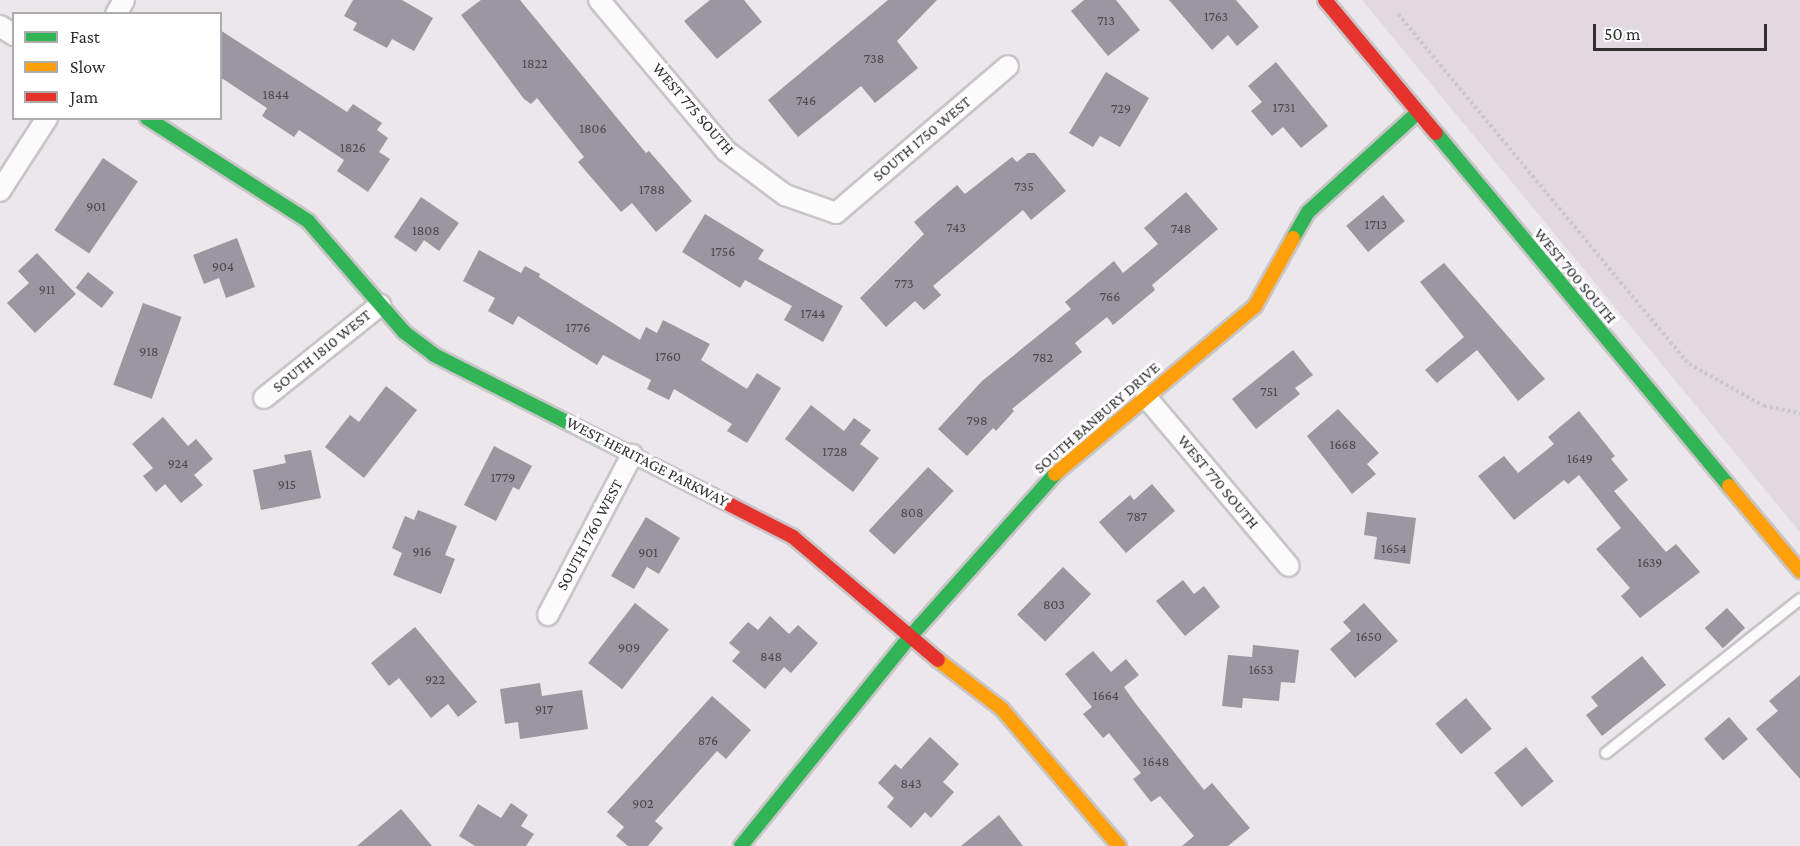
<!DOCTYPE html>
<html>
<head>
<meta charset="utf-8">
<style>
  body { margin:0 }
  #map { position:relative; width:1800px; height:846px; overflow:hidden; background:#ebe7ea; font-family:"Crimson Pro",serif }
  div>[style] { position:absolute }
  .built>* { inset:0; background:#e2d8df }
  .building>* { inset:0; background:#9b96a0; transform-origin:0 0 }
  .path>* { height:4px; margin-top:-2px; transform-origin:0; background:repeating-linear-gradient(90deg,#cac9ca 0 3px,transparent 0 6px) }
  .roads { filter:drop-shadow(2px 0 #c8c5c7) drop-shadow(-2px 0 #c8c5c7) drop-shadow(0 2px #c8c5c7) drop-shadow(0 -2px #c8c5c7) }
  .lane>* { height:10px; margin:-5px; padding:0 5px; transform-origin:5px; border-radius:5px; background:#fcfbfc }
  .street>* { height:20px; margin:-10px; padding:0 10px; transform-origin:10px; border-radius:10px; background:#fcfbfc }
  .fast>* { height:14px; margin:-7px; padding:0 7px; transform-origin:7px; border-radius:7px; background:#30b455 }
  .slow>* { height:14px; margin:-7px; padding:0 7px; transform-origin:7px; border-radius:7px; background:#ff9f0a }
  .jam>* { height:14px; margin:-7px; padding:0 7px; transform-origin:7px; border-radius:7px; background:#e5322d }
  span { translate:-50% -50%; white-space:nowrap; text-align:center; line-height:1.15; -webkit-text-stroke:6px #fff; paint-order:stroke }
  .number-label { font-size:14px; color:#4c484c }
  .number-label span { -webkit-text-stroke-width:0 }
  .street-label { font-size:16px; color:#312e30 }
  .legend { position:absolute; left:12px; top:12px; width:210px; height:108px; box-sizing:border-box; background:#fff; border:2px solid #adabac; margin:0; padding:8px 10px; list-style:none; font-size:18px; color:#312e30 }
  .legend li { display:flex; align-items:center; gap:12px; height:30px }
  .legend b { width:30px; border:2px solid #adabac }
  .scale { position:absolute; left:1593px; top:24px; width:174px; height:27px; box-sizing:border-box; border:3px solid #312e30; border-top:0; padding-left:8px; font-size:18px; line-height:21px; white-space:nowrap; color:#312e30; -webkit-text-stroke:4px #fff; paint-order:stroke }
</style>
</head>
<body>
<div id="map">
  <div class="built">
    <div style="clip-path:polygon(1362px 0,1800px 0,1800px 532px)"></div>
  </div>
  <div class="building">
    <div style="clip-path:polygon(353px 0,402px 0,433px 18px,414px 51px,392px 39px,387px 48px,353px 30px,357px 23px,344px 16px)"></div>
    <div style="clip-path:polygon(481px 0,520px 0,646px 153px,649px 151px,692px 201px,656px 232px,632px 203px,621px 212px,578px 162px,584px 157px,537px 98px,531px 104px,524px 99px,461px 15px)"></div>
    <div style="clip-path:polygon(710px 0,744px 0,762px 22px,717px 59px,684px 21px)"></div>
    <div style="clip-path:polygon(888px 0,937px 0,897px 41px,918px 68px,875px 103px,861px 86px,798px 137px,768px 100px)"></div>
    <div style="clip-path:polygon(1084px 0,1116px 0,1140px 30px,1108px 56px,1071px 11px)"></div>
    <div style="clip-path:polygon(1169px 0,1236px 0,1259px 27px,1237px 46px,1228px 35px,1212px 50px)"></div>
    <div style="clip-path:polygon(220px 30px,347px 112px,353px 104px,382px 123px,377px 130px,388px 138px,379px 152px,390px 159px,368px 192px,337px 171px,344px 160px,299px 130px,294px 137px,262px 116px,267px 108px,220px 77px)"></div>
    <div style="clip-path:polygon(1276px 62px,1328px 126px,1301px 148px,1283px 127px,1272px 136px,1251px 111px,1262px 102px,1248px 86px)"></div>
    <div style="clip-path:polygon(1106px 72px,1149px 98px,1120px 147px,1100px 136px,1093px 147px,1069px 133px)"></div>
    <div style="clip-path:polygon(1028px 153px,1035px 153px,1066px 191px,1031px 220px,1023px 210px,933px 286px,941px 295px,924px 310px,915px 301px,886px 327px,860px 298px,924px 234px,914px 222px,957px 185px,965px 194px,1012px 157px,1017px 162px)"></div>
    <div style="left:103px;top:158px;width:42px;height:87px;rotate:34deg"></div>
    <div style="clip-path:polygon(1186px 192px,1218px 229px,1152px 285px,1155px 290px,1113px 325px,1107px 317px,1075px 343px,1082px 352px,1012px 409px,1014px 411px,996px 431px,993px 428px,967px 456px,938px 429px,982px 381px,1071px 309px,1065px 302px,1114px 261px,1123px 273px,1158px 244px,1144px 228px)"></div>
    <div style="left:1383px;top:195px;width:34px;height:48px;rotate:50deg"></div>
    <div style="clip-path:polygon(421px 197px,459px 223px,439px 251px,424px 240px,416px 252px,394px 237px)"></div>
    <div style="clip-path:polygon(705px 214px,764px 250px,758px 259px,843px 306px,823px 342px,784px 320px,792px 306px,745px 280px,740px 288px,682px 252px)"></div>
    <div style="clip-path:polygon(237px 238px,255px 287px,226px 298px,219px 278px,204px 284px,193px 255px)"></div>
    <div style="clip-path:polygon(479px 250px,521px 273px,525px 266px,540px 274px,539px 277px,640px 340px,646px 327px,657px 333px,663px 320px,710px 344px,701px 360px,747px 389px,757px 373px,781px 388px,747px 443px,727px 431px,732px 424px,674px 389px,669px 400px,647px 389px,651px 380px,603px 355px,597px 365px,518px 316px,513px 325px,488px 311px,495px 298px,463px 281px)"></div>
    <div style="clip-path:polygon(37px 253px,76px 294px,35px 333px,7px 303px,29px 283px,18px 271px)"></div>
    <div style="clip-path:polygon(1444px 263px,1545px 379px,1518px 401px,1477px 350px,1437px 383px,1425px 370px,1464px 337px,1420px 282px)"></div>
    <div style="left:88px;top:272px;width:33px;height:20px;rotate:38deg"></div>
    <div style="left:143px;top:303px;width:41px;height:87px;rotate:20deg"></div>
    <div style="clip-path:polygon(1293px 350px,1313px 375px,1295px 388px,1300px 394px,1256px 429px,1232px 399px)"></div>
    <div style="clip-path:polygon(386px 386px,417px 410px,364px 478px,325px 447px,350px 415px,359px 422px)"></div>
    <div style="clip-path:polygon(811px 405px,844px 431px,854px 418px,871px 430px,860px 444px,879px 458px,853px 492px,785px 439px)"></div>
    <div style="clip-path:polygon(1338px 409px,1379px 453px,1367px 464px,1376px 474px,1352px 494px,1307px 436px)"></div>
    <div style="clip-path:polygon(1579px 411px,1615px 456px,1611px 459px,1628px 480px,1614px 491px,1666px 552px,1676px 544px,1700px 572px,1640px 618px,1621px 596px,1630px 588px,1596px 549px,1621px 528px,1579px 475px,1568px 484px,1564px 480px,1514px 520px,1478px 476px,1504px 456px,1518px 473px,1554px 444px,1548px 437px)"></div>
    <div style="clip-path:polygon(163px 417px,188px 446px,196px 439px,213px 459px,194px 475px,203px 485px,181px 503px,165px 484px,156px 492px,143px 476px,153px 468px,132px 444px)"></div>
    <div style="clip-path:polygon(494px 446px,532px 466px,519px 490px,513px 487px,496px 521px,464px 505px)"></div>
    <div style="clip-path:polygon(311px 450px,321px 498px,261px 510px,253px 470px,286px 463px,284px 455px)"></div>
    <div style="left:928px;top:467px;width:35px;height:87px;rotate:43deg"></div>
    <div style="clip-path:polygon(1152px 484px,1175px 511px,1126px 553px,1099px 522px,1130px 495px,1134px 500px)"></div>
    <div style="clip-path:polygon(418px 510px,457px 526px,445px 555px,455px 559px,441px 594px,393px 575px,402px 553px,392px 548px,405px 516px,414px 520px)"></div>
    <div style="clip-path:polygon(1367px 512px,1416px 518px,1410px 564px,1374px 559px,1377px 537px,1364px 535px)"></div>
    <div style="clip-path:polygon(646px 517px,680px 538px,659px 574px,647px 567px,634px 589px,611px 576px)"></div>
    <div style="left:1063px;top:567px;width:39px;height:66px;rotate:44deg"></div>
    <div style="clip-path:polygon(1183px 580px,1194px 594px,1204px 586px,1220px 607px,1185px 636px,1156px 601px)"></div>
    <div style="left:635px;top:603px;width:43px;height:76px;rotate:38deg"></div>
    <div style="clip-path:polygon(1364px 603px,1398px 641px,1355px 678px,1330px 649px,1351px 631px,1343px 622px)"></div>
    <div style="left:1727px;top:608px;width:27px;height:30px;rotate:48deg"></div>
    <div style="clip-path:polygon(770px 616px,789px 634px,798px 625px,818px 643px,791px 673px,784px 667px,765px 689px,732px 661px,740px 652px,729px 643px,748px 622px,758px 630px)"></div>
    <div style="clip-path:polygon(415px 627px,477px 702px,458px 717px,448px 704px,431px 718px,399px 678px,389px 686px,371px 663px)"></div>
    <div style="clip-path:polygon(1253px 645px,1299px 650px,1295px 683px,1281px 682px,1279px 701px,1243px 698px,1242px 708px,1222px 706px,1228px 655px,1252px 657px)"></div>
    <div style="clip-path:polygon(1093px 651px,1111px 672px,1126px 659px,1139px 675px,1124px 687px,1136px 704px,1204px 790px,1212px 783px,1250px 828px,1228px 846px,1182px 846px,1194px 836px,1160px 796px,1151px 802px,1133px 779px,1141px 773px,1109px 733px,1103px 738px,1083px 714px,1092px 707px,1065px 674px)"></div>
    <div style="clip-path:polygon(1642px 656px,1666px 685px,1602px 736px,1586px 715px,1598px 706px,1591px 697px)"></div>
    <div style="clip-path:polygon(1800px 675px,1800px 779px,1756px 729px,1778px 711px,1769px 701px)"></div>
    <div style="clip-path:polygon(540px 683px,542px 696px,582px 690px,588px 729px,520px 739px,518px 722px,505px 724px,500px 689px)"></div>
    <div style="clip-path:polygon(712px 696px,751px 730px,726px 759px,717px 751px,655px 821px,663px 828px,648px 846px,628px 846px,616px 836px,624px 827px,607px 812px)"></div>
    <div style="left:1466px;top:698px;width:40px;height:40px;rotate:50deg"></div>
    <div style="left:1729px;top:717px;width:29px;height:33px;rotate:49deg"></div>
    <div style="clip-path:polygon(930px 737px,959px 764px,943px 782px,954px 792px,931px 818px,925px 812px,911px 828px,887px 807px,894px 798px,878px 783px,895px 764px,901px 769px)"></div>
    <div style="left:1526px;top:747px;width:44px;height:41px;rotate:51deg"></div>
    <div style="clip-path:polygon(511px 803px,528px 815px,521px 826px,534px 834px,526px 846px,475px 846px,459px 836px,478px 804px,501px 818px)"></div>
    <div style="clip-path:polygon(401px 809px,432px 846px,357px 846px)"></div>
    <div style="clip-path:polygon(999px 815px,1023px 846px,961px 846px)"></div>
  </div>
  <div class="path">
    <div style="left:1398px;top:14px;width:455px;rotate:50.3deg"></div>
    <div style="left:1689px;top:364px;width:86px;rotate:29.2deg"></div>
    <div style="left:1764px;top:406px;width:37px;rotate:11deg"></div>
  </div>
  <div class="roads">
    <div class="lane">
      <div style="left:1606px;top:753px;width:248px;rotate:-38.4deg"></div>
    </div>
    <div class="street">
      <div style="left:599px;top:0;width:197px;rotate:49.9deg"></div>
      <div style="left:726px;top:151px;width:74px;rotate:36.7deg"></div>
      <div style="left:785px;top:195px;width:54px;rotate:19.4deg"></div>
      <div style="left:836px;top:213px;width:226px;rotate:-40.5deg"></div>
      <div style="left:116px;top:14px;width:16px;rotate:-60deg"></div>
      <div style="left:0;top:26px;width:17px;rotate:33deg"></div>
      <div style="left:0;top:191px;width:87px;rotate:-57.2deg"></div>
      <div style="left:1146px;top:397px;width:221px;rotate:49.8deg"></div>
      <div style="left:264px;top:398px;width:149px;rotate:-38.7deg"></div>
      <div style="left:548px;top:615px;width:181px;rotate:-62.3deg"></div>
    </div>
    <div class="fast">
      <div style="left:147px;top:118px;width:191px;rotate:32.6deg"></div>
      <div style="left:308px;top:221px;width:147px;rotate:49.1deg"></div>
      <div style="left:404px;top:332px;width:38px;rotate:37deg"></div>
      <div style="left:434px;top:355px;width:310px;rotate:26.8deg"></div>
      <div style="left:1436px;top:133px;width:459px;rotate:50.3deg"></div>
      <div style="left:1293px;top:238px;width:30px;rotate:-60deg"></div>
      <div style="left:1308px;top:212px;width:147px;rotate:-42.2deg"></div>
      <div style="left:741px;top:846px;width:267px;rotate:-51.1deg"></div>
      <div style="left:909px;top:638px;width:220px;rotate:-48.3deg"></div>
    </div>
    <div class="slow">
      <div style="left:1055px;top:474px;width:261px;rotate:-40deg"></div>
      <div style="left:1255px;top:306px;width:78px;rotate:-60.8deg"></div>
      <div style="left:1729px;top:486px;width:111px;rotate:50.1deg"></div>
      <div style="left:938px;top:660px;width:81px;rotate:37.4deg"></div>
      <div style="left:1002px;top:709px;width:180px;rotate:49.5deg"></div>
    </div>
    <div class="jam">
      <div style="left:1325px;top:0;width:173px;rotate:50.2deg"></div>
      <div style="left:711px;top:495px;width:92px;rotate:27.1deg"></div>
      <div style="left:793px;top:537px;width:190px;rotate:40.3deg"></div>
    </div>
  </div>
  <div class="number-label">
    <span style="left:1216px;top:16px">1763</span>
    <span style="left:1106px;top:20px">713</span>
    <span style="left:874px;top:58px">738</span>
    <span style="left:535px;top:63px">1822</span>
    <span style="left:276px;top:94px">1844</span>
    <span style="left:806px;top:100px">746</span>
    <span style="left:1284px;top:107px">1731</span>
    <span style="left:1121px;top:108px">729</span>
    <span style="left:593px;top:128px">1806</span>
    <span style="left:353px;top:147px">1826</span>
    <span style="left:1024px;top:186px">735</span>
    <span style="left:652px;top:189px">1788</span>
    <span style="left:96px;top:206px">901</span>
    <span style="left:1376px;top:224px">1713</span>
    <span style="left:956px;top:227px">743</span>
    <span style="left:1181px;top:228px">748</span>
    <span style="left:426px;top:230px">1808</span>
    <span style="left:723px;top:251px">1756</span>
    <span style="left:223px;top:266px">904</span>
    <span style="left:904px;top:283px">773</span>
    <span style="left:47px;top:289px">911</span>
    <span style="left:1110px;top:296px">766</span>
    <span style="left:813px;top:313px">1744</span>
    <span style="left:578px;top:327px">1776</span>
    <span style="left:149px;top:351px">918</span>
    <span style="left:668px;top:356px">1760</span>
    <span style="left:1043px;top:357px">782</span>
    <span style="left:1269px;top:391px">751</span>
    <span style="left:977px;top:420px">798</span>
    <span style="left:1343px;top:444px">1668</span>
    <span style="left:835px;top:451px">1728</span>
    <span style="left:1580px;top:458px">1649</span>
    <span style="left:178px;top:463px">924</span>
    <span style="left:503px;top:477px">1779</span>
    <span style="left:287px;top:484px">915</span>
    <span style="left:912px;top:512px">808</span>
    <span style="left:1137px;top:516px">787</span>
    <span style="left:1394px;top:548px">1654</span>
    <span style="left:422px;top:551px">916</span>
    <span style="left:648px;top:552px">901</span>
    <span style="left:1650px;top:562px">1639</span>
    <span style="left:1054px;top:604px">803</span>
    <span style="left:1369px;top:636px">1650</span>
    <span style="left:629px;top:647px">909</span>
    <span style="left:771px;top:656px">848</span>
    <span style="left:1261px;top:669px">1653</span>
    <span style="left:435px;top:679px">922</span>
    <span style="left:1106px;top:695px">1664</span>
    <span style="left:544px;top:709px">917</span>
    <span style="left:708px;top:740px">876</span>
    <span style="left:1156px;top:761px">1648</span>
    <span style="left:911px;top:783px">843</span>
    <span style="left:643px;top:803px">902</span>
  </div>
  <div class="street-label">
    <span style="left:693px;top:109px;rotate:49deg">WEST 775 SOUTH</span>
    <span style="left:922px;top:139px;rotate:-40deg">SOUTH 1750 WEST</span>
    <span style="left:1575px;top:276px;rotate:50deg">WEST 700 SOUTH</span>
    <span style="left:322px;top:351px;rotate:-39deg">SOUTH 1810 WEST</span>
    <span style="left:1097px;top:418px;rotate:-41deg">SOUTH BANBURY DRIVE</span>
    <span style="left:647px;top:462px;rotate:27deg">WEST HERITAGE PARKWAY</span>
    <span style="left:1218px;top:482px;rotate:50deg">WEST 770 SOUTH</span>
    <span style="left:590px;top:535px;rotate:-62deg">SOUTH 1760 WEST</span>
  </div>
  <ul class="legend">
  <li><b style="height:8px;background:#30b455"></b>Fast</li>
  <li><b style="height:8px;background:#ff9f0a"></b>Slow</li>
  <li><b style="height:8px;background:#e5322d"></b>Jam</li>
  </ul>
  <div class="scale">50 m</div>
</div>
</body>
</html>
